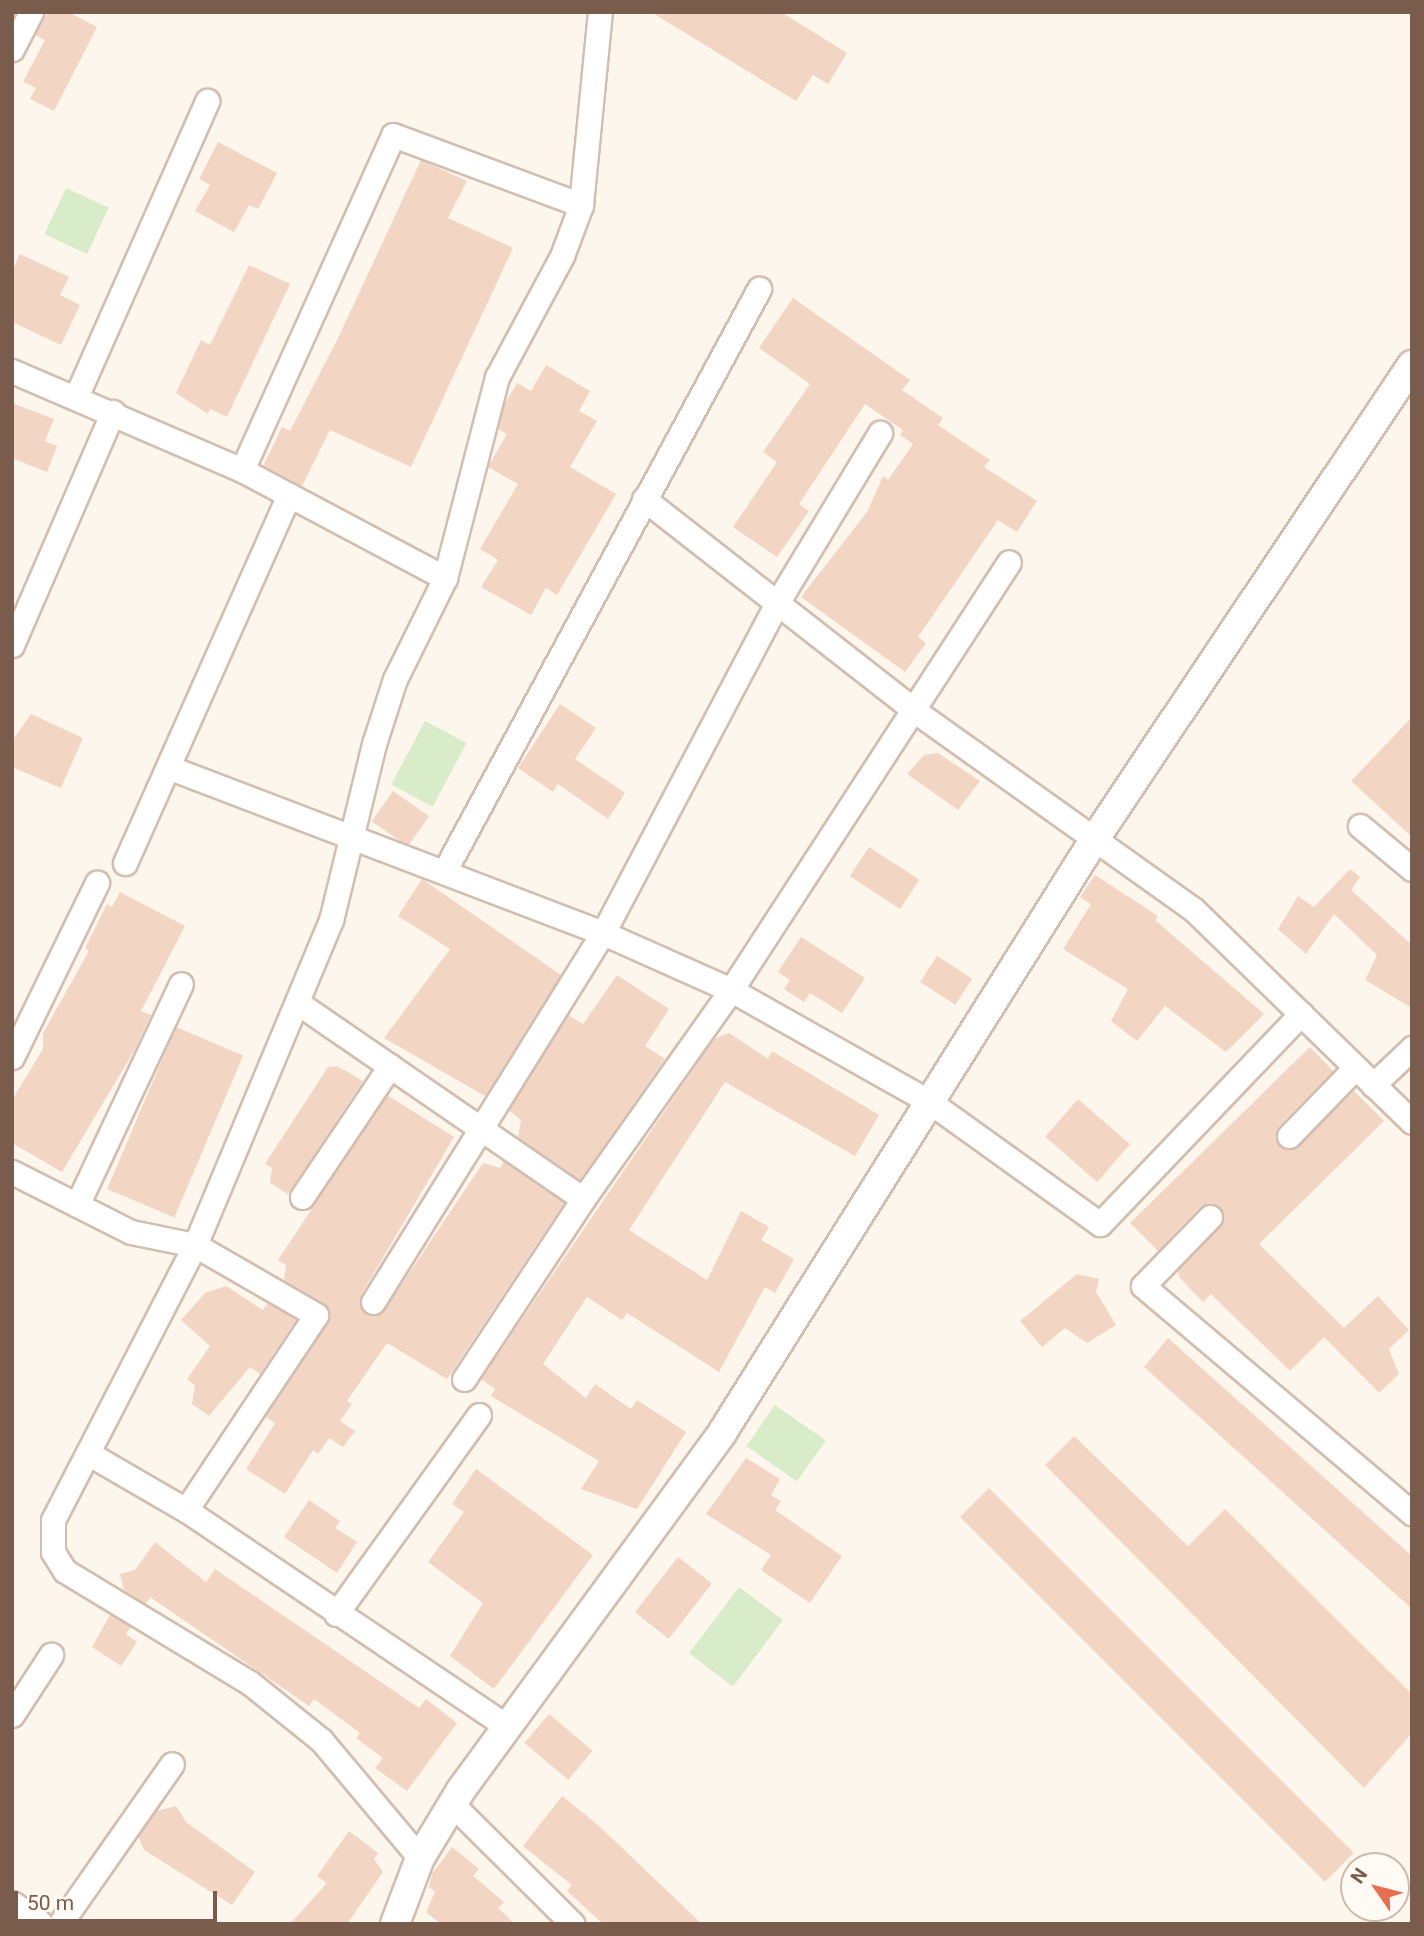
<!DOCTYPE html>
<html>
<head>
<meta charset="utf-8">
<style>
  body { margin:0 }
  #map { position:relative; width:1424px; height:1936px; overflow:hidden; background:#fdf6ec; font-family:Roboto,sans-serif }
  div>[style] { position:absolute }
  .green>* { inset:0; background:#d8ecc9; transform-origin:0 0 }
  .building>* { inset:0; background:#f3d5c3; transform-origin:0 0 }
  .roads { filter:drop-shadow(2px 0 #d1beb0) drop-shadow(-2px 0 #d1beb0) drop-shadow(0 2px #d1beb0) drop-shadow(0 -2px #d1beb0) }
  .minor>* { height:23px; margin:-11.5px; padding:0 11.5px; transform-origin:11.5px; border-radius:11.5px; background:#fff }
  .tertiary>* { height:28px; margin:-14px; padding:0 14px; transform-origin:14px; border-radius:14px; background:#fff }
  span { translate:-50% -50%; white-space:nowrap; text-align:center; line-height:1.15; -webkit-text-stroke:5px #fffaf3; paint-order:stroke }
  .frame { position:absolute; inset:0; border:14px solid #7a5c4d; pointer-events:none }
  .north { position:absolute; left:1340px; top:1852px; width:70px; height:70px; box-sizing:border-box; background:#fffaf3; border:2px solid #cabbb1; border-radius:50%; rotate:305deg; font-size:19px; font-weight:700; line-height:28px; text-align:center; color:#7a5c4d }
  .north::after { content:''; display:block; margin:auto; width:24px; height:32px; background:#e76f51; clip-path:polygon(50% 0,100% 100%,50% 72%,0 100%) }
  .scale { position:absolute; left:14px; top:1891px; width:203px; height:32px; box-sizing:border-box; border:4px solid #7a5c4d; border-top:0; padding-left:9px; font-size:21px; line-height:24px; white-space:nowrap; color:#7a5c4d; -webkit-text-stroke:5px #fffaf3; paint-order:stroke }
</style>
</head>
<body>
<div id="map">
  <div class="green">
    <div style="left:66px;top:188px;width:47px;height:51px;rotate:25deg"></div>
    <div style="left:425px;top:721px;width:47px;height:72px;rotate:28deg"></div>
    <div style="left:775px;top:1405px;width:62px;height:50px;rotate:35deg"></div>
    <div style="left:739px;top:1587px;width:55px;height:83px;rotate:37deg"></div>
  </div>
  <div class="building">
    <div style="clip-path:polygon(48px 12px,68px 12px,97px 27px,54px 111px,30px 99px,36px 88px,23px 82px,45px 40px,35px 35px)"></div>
    <div style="clip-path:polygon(651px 12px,781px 12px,847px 53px,828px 84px,813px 75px,796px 101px)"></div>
    <div style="clip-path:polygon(218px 142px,277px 173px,258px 209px,249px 205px,234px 232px,195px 211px,210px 185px,199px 179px)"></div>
    <div style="clip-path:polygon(421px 160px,467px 181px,448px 218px,513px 248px,411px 467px,330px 430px,302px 486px,263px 466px,282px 427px,290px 431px,338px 338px)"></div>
    <div style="clip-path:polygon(20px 254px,69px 277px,60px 295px,80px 305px,61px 345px,12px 322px,12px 271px)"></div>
    <div style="clip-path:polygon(249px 265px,290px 284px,227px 417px,210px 409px,208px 414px,176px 393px,201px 340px,210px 345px)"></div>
    <div style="clip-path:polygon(793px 298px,910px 380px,902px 390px,943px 418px,938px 425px,990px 460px,984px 467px,1037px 501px,1017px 532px,998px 520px,918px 637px,926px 643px,905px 672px,801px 597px,867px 512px,883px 476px,888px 480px,913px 444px,900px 435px,903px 430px,865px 404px,799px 504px,809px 511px,777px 557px,733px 527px,777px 462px,763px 452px,810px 384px,759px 348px)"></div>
    <div style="clip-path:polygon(546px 365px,590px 391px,579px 411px,597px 421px,570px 467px,616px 494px,557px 595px,546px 588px,531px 615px,481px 587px,498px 560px,480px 549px,518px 484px,488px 467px,507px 434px,498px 429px,504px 405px,517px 383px,531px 391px)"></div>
    <div style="clip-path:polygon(12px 403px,54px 419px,45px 441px,57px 446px,47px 472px,12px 458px)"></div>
    <div style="clip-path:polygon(560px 704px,596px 728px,575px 759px,625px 793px,608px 819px,558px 784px,553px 792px,518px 768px)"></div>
    <div style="clip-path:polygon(31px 714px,83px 738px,61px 788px,12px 767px,12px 741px)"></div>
    <div style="clip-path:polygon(1412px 717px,1412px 837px,1351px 781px)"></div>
    <div style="clip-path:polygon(938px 753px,980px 781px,958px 810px,907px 774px,924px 755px)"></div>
    <div style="left:393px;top:791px;width:44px;height:37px;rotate:35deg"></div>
    <div style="left:869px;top:847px;width:60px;height:35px;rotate:33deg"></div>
    <div style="clip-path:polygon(1350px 869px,1360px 877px,1351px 890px,1412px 945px,1412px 1008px,1365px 980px,1377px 955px,1334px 914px,1306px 954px,1278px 929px,1298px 896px,1314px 907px)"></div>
    <div style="clip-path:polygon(1095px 875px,1158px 916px,1155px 920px,1264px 1014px,1226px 1052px,1165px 1006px,1137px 1041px,1111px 1021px,1128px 989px,1063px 949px,1091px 904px,1080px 897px)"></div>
    <div style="clip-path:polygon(422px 879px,561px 975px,485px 1096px,384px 1038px,450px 949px,398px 916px)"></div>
    <div style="clip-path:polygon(120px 892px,185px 926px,141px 1011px,151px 1015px,134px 1051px,62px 1172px,12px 1143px,12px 1100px,43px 1049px,43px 1033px,89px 951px,85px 948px,107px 904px,112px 907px)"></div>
    <div style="clip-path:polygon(801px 937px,865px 978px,842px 1013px,810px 993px,804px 1002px,784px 989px,790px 980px,778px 972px)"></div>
    <div style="left:937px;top:956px;width:42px;height:31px;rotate:33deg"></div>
    <div style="clip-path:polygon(617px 975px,669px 1009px,645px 1046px,665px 1059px,580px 1180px,518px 1137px,521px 1120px,509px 1110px,568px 1015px,583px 1024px)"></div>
    <div style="left:176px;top:1027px;width:73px;height:176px;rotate:23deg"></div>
    <div style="clip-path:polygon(729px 1033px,768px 1059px,772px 1051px,879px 1115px,855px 1156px,725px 1082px,629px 1230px,707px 1280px,741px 1211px,769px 1227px,761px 1240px,794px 1259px,775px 1293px,765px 1287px,719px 1372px,627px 1313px,622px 1320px,587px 1297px,543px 1364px,586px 1398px,595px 1384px,631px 1409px,637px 1400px,686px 1432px,637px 1509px,581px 1489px,599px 1461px,491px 1396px,495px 1389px,481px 1379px,714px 1039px)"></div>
    <div style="clip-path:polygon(1310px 1047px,1333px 1071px,1279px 1126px,1279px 1146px,1299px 1146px,1353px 1090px,1384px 1121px,1259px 1244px,1344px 1328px,1378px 1296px,1409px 1330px,1389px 1349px,1399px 1374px,1379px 1393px,1324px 1337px,1290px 1371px,1211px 1294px,1203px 1302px,1179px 1277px,1178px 1270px,1220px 1226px,1219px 1207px,1200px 1207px,1158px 1251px,1130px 1223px)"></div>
    <div style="clip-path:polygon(337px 1066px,363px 1081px,288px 1194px,270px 1183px,272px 1168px,265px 1164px,328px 1067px)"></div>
    <div style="clip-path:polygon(387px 1095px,454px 1137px,361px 1295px,366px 1314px,385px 1309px,483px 1163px,500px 1168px,504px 1161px,564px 1203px,447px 1379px,387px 1343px,347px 1401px,352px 1404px,340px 1421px,355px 1431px,343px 1447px,329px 1438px,318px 1454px,313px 1450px,285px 1494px,246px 1469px,275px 1423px,266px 1417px,330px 1315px,323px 1303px,284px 1280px,286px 1265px,278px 1260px)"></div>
    <div style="left:1078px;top:1099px;width:69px;height:50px;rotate:41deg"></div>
    <div style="clip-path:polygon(1077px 1274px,1099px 1279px,1096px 1292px,1116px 1325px,1087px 1343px,1065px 1328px,1042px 1347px,1020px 1321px)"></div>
    <div style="clip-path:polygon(226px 1286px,263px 1310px,268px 1303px,296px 1320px,260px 1374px,250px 1367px,209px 1416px,192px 1404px,195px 1385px,187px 1379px,210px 1346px,181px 1320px,205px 1293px)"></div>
    <div style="clip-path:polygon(1168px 1338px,1412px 1556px,1412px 1609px,1144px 1367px)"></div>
    <div style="clip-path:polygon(1074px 1436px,1188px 1546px,1225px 1509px,1412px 1694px,1412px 1733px,1364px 1788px,1045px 1465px)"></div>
    <div style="clip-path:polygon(746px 1458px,780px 1479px,771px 1495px,781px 1501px,775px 1510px,842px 1556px,810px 1603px,761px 1570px,771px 1555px,706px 1514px)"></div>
    <div style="clip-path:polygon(476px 1469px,593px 1555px,494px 1689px,450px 1656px,483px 1603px,428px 1562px,464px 1512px,452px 1504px)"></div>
    <div style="left:989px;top:1488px;width:516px;height:41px;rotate:45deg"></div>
    <div style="clip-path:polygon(309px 1500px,340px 1521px,335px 1528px,357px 1542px,337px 1573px,284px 1537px)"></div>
    <div style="clip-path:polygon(155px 1542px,206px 1582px,215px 1569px,419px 1708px,426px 1699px,457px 1723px,407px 1791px,375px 1768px,383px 1758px,356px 1738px,360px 1733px,314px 1699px,309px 1706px,150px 1597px,146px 1604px,124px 1590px,120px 1574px,135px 1570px)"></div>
    <div style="left:678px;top:1557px;width:43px;height:70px;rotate:38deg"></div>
    <div style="clip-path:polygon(110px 1615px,131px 1627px,126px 1634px,137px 1642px,121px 1666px,92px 1647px)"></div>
    <div style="left:549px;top:1714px;width:57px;height:38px;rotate:40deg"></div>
    <div style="clip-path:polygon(562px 1796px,598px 1825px,702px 1924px,603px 1924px,567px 1891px,572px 1885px,523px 1846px)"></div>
    <div style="clip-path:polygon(176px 1806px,186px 1822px,255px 1872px,232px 1905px,144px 1850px,138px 1836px,156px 1811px)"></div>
    <div style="clip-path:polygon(349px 1831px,378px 1853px,374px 1859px,383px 1872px,347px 1924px,290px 1924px,327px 1883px,317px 1876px)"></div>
    <div style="clip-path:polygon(452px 1847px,479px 1869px,473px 1876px,504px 1902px,498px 1908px,515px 1924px,441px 1924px,426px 1912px,435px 1892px,429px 1887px,432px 1874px)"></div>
  </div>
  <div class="roads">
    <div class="minor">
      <div style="left:12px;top:49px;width:42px;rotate:-62.8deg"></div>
      <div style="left:581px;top:205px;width:194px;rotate:-84.4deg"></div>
      <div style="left:12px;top:371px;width:250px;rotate:23.3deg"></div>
      <div style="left:242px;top:470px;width:367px;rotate:-65.7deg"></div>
      <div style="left:393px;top:135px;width:201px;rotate:20.4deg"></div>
      <div style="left:581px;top:205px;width:54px;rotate:110.4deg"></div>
      <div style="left:562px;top:256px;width:137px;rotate:118.2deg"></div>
      <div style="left:497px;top:377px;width:208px;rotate:104.5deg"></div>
      <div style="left:445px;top:578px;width:113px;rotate:116.3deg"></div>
      <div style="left:395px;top:679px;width:68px;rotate:107.9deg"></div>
      <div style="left:374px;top:744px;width:181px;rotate:103.7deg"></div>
      <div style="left:331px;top:920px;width:352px;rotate:112.7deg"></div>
      <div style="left:195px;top:1245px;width:309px;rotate:117.3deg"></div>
      <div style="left:53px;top:1520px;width:32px;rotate:90deg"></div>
      <div style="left:53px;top:1552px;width:22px;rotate:58deg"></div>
      <div style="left:65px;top:1571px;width:216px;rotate:31.2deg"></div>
      <div style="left:250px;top:1683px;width:91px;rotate:38.8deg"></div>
      <div style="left:321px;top:1740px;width:154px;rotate:50deg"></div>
      <div style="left:76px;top:397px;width:324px;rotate:-66.1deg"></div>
      <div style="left:242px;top:470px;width:230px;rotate:28deg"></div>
      <div style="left:644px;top:499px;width:344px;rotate:38deg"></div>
      <div style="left:915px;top:711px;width:341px;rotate:35.5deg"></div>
      <div style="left:1193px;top:909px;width:305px;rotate:44.2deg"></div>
      <div style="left:12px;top:645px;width:254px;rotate:-66.6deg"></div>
      <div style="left:168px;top:767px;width:466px;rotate:20.9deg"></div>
      <div style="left:603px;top:933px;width:140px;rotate:24deg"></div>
      <div style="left:731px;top:990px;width:228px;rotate:29.4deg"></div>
      <div style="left:930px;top:1102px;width:209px;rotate:35.7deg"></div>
      <div style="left:1100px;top:1224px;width:291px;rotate:-46.3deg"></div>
      <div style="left:1360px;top:826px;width:67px;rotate:39.6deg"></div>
      <div style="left:125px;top:863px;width:403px;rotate:-66deg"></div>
      <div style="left:444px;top:872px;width:663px;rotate:-61.62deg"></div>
      <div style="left:298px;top:1003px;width:346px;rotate:34.5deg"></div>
      <div style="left:583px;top:1199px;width:256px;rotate:-54.7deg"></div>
      <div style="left:731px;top:990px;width:510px;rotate:-56.99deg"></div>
      <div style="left:12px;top:1057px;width:194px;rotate:-64deg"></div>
      <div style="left:1373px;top:1085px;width:54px;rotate:-43.5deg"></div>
      <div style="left:1289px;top:1136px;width:95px;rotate:-45.9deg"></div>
      <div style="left:12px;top:1172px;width:133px;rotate:26.8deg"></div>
      <div style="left:131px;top:1232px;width:65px;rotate:11.5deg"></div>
      <div style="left:195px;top:1245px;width:140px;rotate:30deg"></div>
      <div style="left:316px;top:1315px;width:234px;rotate:123.7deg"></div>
      <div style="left:186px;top:1510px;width:386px;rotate:34deg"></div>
      <div style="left:302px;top:1197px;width:158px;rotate:-56.1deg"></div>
      <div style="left:77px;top:1205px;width:244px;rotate:-64.8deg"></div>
      <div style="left:1210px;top:1217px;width:96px;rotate:134.2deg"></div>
      <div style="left:1143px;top:1286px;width:352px;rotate:40.2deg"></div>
      <div style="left:373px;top:1302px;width:435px;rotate:-58.1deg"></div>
      <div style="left:603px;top:933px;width:373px;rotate:-62.2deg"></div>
      <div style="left:777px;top:603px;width:199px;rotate:-58.8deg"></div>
      <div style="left:464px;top:1379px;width:216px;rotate:-56.5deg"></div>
      <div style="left:91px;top:1455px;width:110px;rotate:30.1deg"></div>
      <div style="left:336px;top:1614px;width:245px;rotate:-54.3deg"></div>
      <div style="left:12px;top:1715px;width:72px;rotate:-57deg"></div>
      <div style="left:452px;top:1804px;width:170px;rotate:44.8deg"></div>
      <div style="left:60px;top:1924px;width:195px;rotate:-55deg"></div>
    </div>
    <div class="tertiary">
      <div style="left:12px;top:1906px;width:32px;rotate:35deg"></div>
      <div style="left:395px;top:1924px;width:71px;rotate:-69.3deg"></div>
      <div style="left:420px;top:1858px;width:79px;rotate:-58.9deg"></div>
      <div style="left:461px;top:1790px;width:442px;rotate:-53.8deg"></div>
      <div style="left:722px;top:1433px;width:704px;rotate:-57.89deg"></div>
      <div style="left:1096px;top:837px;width:568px;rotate:-56.2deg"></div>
    </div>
  </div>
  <div class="frame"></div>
  <div class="north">N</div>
  <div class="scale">50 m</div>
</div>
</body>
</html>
